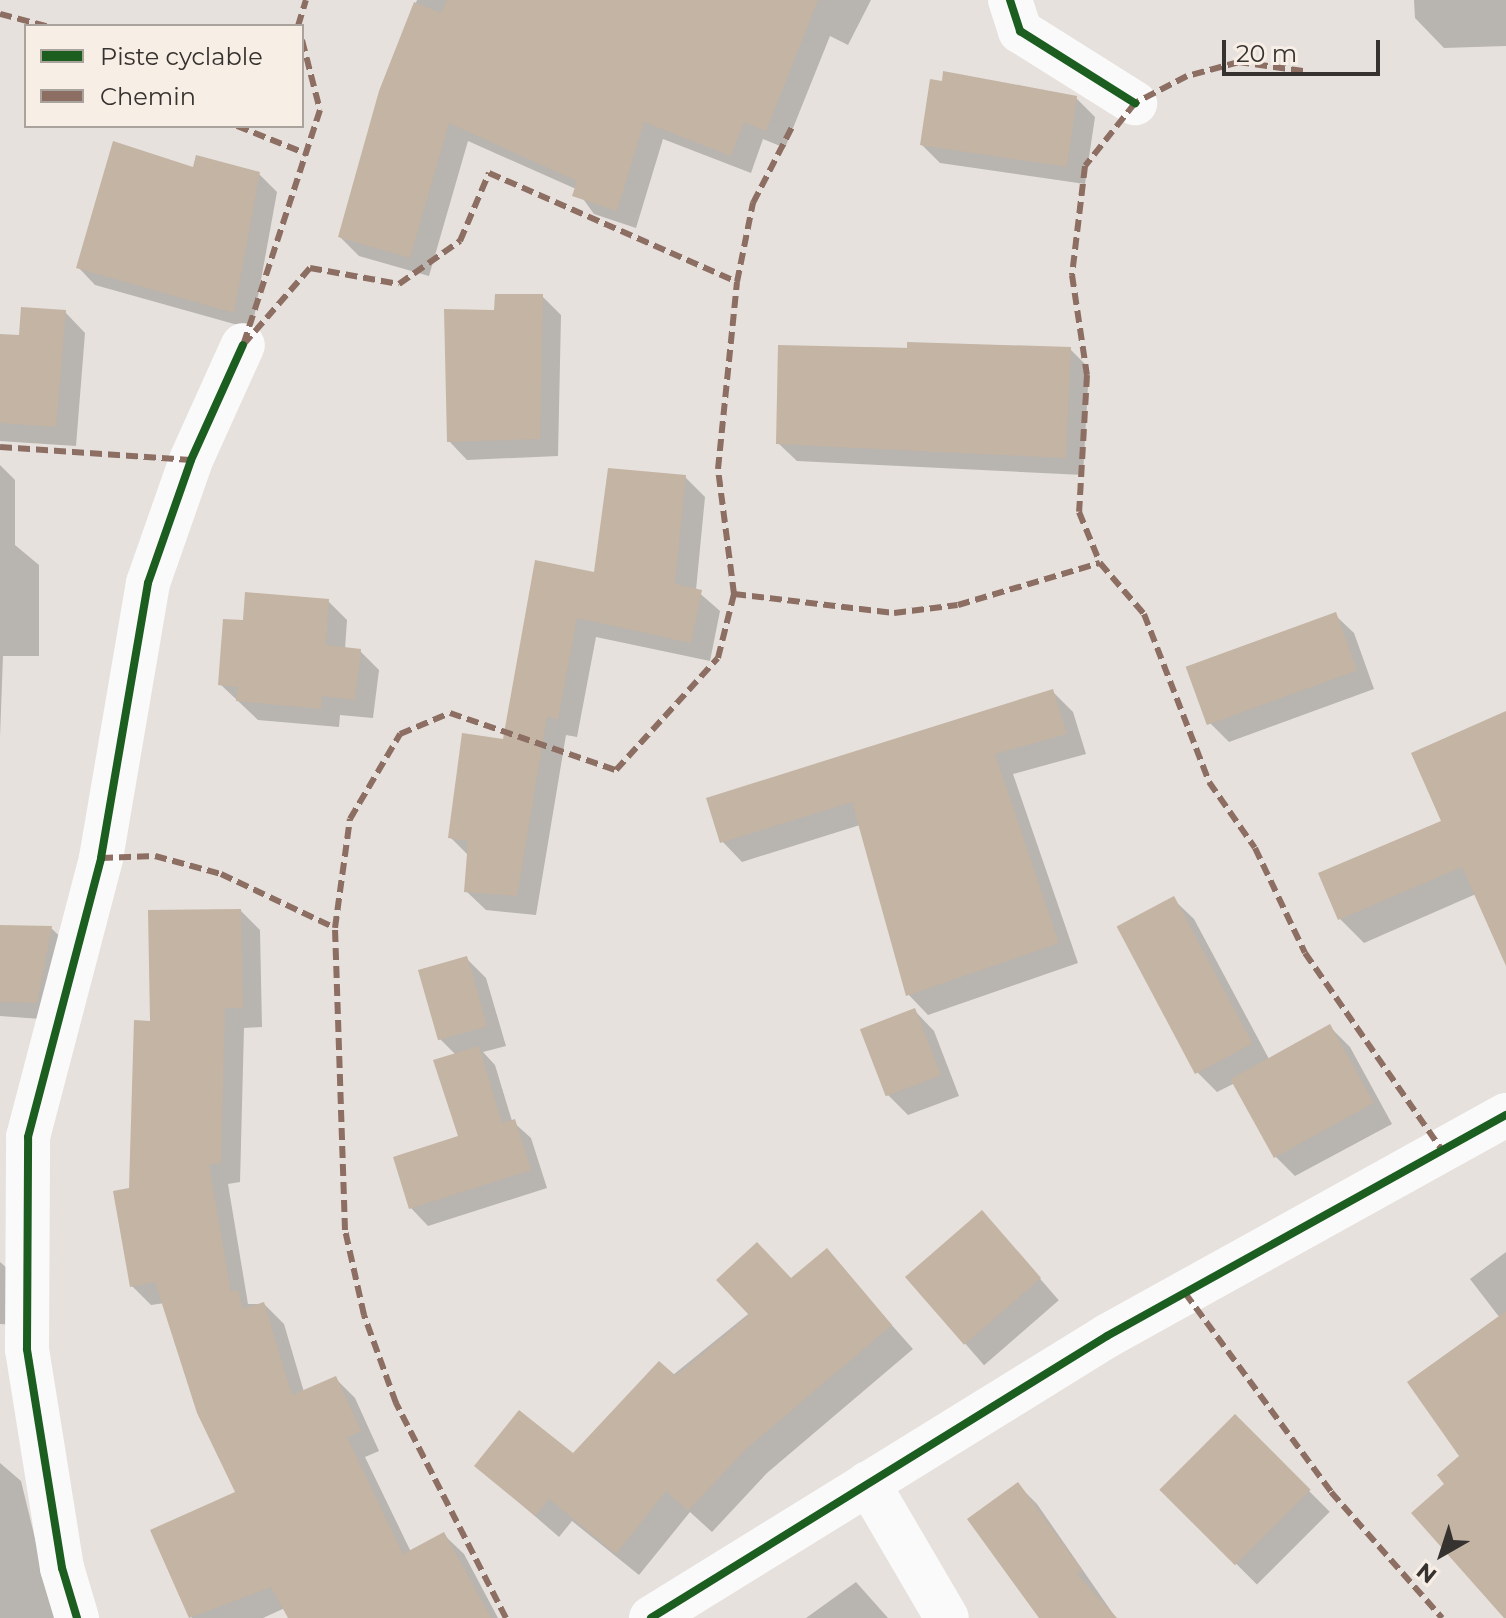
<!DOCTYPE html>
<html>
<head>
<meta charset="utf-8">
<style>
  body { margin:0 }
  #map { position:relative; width:1506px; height:1618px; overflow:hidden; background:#e6e1dd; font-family:Montserrat,sans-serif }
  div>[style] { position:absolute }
  .shadow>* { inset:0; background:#0003; transform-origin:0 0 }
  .building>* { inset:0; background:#c4b4a3; transform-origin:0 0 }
  .minor>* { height:44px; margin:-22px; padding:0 22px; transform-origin:22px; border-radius:22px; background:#fbfafa }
  .quiet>* { height:6px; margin-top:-3px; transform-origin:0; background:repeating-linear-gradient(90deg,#8d6e63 0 12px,transparent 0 18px) }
  .cycleway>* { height:8px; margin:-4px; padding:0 4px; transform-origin:4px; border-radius:4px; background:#1b5e20 }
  span { translate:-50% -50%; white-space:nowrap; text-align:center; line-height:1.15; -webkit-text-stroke:8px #f7eee6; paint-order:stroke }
  .legend { position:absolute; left:24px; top:24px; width:280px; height:104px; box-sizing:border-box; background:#f7eee6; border:2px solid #aaa39d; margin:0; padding:10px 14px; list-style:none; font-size:24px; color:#36322f }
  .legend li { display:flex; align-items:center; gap:16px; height:40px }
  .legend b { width:40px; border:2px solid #aaa39d }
  .north { position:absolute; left:1402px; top:1514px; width:80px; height:80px; -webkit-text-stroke:6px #f7eee6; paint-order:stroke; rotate:219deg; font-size:22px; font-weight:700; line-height:32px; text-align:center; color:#36322f }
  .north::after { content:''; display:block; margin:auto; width:28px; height:36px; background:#36322f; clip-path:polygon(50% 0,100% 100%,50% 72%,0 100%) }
  .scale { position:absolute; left:1222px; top:40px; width:158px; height:36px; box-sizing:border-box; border:4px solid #36322f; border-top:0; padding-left:10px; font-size:24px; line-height:28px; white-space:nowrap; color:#36322f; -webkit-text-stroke:6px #f7eee6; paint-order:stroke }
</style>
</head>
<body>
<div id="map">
  <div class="shadow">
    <div style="clip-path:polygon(417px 0,871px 0,848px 45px,830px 36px,785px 148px,763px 139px,751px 173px,663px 139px,636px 228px,594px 214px,576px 189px,468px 141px,429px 276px,359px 256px,340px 237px,381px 91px)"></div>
    <div style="clip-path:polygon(1414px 0,1506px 0,1506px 46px,1444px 48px,1415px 18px)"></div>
    <div style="clip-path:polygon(1076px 98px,1095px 117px,1085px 184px,940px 163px,922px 145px)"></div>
    <div style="clip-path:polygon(194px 169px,259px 174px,277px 192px,252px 329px,95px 285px,78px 267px)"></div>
    <div style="clip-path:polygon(542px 296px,561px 315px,558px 456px,467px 460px,449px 441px,496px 312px)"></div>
    <div style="clip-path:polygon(65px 312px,85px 333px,76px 446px,0 441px,0 336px,21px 337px)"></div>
    <div style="clip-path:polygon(780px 347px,1070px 349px,1089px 368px,1083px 475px,797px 461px,778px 443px)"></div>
    <div style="clip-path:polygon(0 465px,15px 480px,15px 545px,39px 565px,39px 656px,3px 656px,0 737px)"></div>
    <div style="clip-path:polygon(685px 477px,705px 497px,696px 590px,720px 611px,710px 661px,596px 637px,577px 737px,566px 735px,536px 915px,486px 910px,466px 891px,469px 856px,450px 837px,596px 574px)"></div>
    <div style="clip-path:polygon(328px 601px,347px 620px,345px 649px,360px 651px,379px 670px,373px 718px,340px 715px,339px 727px,258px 720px,220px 684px,244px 622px)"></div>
    <div style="clip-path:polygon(1335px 615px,1354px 633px,1374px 689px,1229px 742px,1210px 723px,1188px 669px)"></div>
    <div style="clip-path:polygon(1053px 692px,1073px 712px,1086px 754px,1013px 774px,1078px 963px,928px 1015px,908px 994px,860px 825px,742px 862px,722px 841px)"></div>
    <div style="clip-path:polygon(1506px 713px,1506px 923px,1476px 894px,1364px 943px,1340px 919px,1444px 822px)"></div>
    <div style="clip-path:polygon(1173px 899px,1194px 919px,1269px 1059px,1330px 1027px,1350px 1047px,1392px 1124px,1295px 1176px,1275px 1156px,1235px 1083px,1217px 1092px,1197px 1072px)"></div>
    <div style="clip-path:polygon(241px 911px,260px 930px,262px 1027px,244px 1028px,240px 1182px,228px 1184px,248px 1304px,264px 1304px,284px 1324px,304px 1392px,335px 1378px,355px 1398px,379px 1451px,365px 1457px,411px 1552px,444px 1535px,464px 1554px,498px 1618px,290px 1618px,285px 1608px,263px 1618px,192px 1618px,153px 1531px,238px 1493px,165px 1303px,151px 1305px,132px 1286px,131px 1190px,152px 1023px)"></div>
    <div style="clip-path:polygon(0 927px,51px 928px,70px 946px,55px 1020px,0 1016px)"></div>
    <div style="clip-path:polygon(466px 958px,486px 978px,506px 1046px,483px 1052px,495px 1065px,512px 1121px,531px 1138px,547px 1188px,428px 1226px,411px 1208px,461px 1138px,456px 1055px,439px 1038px)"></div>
    <div style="clip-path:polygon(914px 1010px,934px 1031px,959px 1096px,908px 1115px,888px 1095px)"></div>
    <div style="left:982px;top:1212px;width:117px;height:99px;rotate:49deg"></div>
    <div style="clip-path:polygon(826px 1251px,913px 1349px,767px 1473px,712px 1532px,690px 1512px,639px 1575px,572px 1521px,559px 1537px,477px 1466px,573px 1456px)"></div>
    <div style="clip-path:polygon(1506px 1252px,1506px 1617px,1447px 1485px,1462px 1456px,1500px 1318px,1470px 1279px)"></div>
    <div style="clip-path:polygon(0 1262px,20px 1280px,18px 1325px,0 1324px)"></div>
    <div style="left:1235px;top:1417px;width:134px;height:103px;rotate:45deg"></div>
    <div style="clip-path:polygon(0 1463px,21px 1481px,48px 1592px,63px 1618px,0 1618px)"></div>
    <div style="clip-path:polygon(1018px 1485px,1037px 1504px,1116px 1618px,1042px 1618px)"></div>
    <div style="clip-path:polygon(856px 1582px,888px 1618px,806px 1618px)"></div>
  </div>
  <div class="building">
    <div style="clip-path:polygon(447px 0,818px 0,766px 131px,744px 122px,731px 156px,644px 122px,617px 211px,572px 196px,577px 181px,449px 123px,410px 258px,338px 237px,379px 91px,414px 2px,441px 13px)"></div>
    <div style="clip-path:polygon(943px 71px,1077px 96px,1067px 167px,920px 145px,930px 79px,942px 81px)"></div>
    <div style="clip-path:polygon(113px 141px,193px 167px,196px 155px,260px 172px,234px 313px,76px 268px)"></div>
    <div style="clip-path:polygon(495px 294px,543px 294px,540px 439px,447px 442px,444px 309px,494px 310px)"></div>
    <div style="clip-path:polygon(21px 307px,66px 310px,56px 427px,0 423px,0 334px,19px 335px)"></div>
    <div style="clip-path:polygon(907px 342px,1071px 347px,1066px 458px,776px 444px,778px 345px,907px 348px)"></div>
    <div style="clip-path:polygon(608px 468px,686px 475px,675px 584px,702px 590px,691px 643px,577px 618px,558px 719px,547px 717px,517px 896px,464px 892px,468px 841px,448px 838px,462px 733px,503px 739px,535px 560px,594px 572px)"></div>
    <div style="clip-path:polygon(245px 592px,329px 599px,326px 645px,361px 649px,355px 700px,322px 696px,321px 709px,236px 701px,238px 687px,218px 685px,223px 619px,243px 620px)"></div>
    <div style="left:1336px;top:612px;width:62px;height:160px;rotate:70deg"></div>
    <div style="clip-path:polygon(1053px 689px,1067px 734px,995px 754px,1059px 943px,906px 996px,852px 802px,720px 843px,706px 798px)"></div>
    <div style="clip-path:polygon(1506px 711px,1506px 966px,1462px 867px,1338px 920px,1318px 873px,1441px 821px,1411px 753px)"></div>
    <div style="left:1174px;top:896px;width:167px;height:65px;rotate:62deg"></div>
    <div style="clip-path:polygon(241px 909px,243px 1008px,225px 1008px,221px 1163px,209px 1165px,231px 1292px,238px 1290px,243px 1309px,264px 1302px,292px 1395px,336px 1376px,361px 1431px,347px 1437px,403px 1554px,444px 1532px,491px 1618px,288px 1618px,271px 1587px,189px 1618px,150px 1530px,235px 1492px,197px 1413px,155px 1282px,130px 1287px,113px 1191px,129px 1188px,134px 1020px,150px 1021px,148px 910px)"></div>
    <div style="clip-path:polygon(0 925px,52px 926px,37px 1003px,0 1002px)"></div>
    <div style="left:467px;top:956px;width:73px;height:51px;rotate:74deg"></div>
    <div style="left:915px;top:1008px;width:72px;height:59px;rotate:69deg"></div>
    <div style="left:1330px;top:1024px;width:90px;height:114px;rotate:61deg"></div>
    <div style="clip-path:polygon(479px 1046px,502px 1123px,515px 1119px,531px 1170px,409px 1209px,393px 1157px,458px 1136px,433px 1060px)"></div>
    <div style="left:982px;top:1210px;width:90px;height:102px;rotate:49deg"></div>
    <div style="clip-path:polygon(757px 1242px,791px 1278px,827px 1248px,892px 1325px,745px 1450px,688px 1511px,666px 1491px,616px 1554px,549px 1499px,535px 1516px,474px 1466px,519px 1410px,573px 1453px,659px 1361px,676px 1376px,749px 1315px,716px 1280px)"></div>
    <div style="clip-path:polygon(1506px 1311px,1506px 1618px,1504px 1618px,1411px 1513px,1444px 1484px,1437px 1475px,1459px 1456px,1407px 1382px)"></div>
    <div style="left:1235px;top:1414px;width:107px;height:107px;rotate:45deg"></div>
    <div style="clip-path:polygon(1018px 1482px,1082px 1570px,1077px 1574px,1117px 1618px,1039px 1618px,967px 1519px)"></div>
  </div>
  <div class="minor">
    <div style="left:1010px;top:0;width:33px;rotate:72deg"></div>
    <div style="left:1020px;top:31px;width:136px;rotate:32.1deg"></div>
    <div style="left:868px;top:1483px;width:156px;rotate:59.7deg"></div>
    <div style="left:77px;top:1618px;width:52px;rotate:-106.7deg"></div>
    <div style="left:62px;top:1568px;width:222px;rotate:-99.1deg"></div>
    <div style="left:27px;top:1349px;width:212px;rotate:-89.7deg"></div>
    <div style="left:28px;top:1137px;width:288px;rotate:-75.3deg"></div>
    <div style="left:101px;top:858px;width:279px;rotate:-80.3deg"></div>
    <div style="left:148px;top:583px;width:130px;rotate:-70.7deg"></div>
    <div style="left:191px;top:460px;width:126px;rotate:-65.7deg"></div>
    <div style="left:651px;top:1618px;width:536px;rotate:-31.73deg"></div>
    <div style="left:1107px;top:1336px;width:456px;rotate:-29deg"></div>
  </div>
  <div class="quiet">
    <div style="left:0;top:14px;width:48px;rotate:14.6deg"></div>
    <div style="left:298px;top:26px;width:27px;rotate:-73deg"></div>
    <div style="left:302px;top:40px;width:72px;rotate:75.6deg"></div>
    <div style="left:320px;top:110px;width:247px;rotate:108.1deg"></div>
    <div style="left:243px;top:345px;width:102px;rotate:-49deg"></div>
    <div style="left:310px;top:268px;width:90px;rotate:10.2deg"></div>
    <div style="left:399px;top:284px;width:75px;rotate:-35.2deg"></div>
    <div style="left:460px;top:241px;width:74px;rotate:-66.9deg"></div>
    <div style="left:489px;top:173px;width:271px;rotate:23.7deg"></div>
    <div style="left:1303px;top:71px;width:65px;rotate:-172deg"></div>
    <div style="left:1239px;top:62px;width:54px;rotate:164.9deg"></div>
    <div style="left:1187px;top:76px;width:59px;rotate:152.6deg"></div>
    <div style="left:1135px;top:103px;width:80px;rotate:128.4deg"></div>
    <div style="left:1085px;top:166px;width:110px;rotate:96.8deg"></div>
    <div style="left:1072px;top:275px;width:101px;rotate:81.5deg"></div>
    <div style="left:1087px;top:375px;width:137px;rotate:93.3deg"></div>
    <div style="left:1079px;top:512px;width:55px;rotate:67.6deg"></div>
    <div style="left:1100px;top:563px;width:67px;rotate:49.2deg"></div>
    <div style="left:1144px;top:614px;width:180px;rotate:68.8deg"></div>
    <div style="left:1209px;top:782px;width:80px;rotate:55.1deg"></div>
    <div style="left:1255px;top:848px;width:116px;rotate:64.5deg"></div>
    <div style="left:1305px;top:953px;width:240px;rotate:55.2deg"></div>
    <div style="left:237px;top:126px;width:75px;rotate:21.8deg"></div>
    <div style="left:0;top:447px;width:191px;rotate:3.9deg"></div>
    <div style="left:734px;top:594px;width:126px;rotate:-97.3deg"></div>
    <div style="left:718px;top:469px;width:188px;rotate:-84.2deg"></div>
    <div style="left:737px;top:282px;width:81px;rotate:-78.6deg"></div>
    <div style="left:753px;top:203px;width:85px;rotate:-62.8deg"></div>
    <div style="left:101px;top:858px;width:54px;rotate:-2.1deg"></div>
    <div style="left:155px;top:856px;width:68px;rotate:15.3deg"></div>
    <div style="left:221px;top:874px;width:126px;rotate:25.3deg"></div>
    <div style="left:1185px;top:1293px;width:247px;rotate:53.7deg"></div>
    <div style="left:1331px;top:1492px;width:168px;rotate:48.6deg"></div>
    <div style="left:506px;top:1618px;width:242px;rotate:-117.1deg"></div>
    <div style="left:396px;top:1403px;width:94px;rotate:-110deg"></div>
    <div style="left:364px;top:1315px;width:87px;rotate:-102.6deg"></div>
    <div style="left:345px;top:1230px;width:302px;rotate:-91.9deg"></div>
    <div style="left:335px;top:928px;width:110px;rotate:-82.2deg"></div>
    <div style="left:350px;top:819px;width:99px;rotate:-59.5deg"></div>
    <div style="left:400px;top:734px;width:54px;rotate:-22.8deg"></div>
    <div style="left:450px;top:713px;width:176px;rotate:19deg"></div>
    <div style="left:616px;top:770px;width:151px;rotate:-47.7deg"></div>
    <div style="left:718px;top:658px;width:66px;rotate:-76deg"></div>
    <div style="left:734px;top:594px;width:161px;rotate:6.8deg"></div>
    <div style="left:894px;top:613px;width:64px;rotate:-7.1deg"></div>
    <div style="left:958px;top:605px;width:148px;rotate:-16.5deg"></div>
  </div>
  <div class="cycleway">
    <div style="left:1010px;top:0;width:33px;rotate:72deg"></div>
    <div style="left:1020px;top:31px;width:136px;rotate:32.1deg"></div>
    <div style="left:77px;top:1618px;width:52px;rotate:-106.7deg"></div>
    <div style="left:62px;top:1568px;width:222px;rotate:-99.1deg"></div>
    <div style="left:27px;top:1349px;width:212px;rotate:-89.7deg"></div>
    <div style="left:28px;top:1137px;width:288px;rotate:-75.3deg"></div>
    <div style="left:101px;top:858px;width:279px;rotate:-80.3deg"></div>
    <div style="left:148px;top:583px;width:130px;rotate:-70.7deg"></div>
    <div style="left:191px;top:460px;width:126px;rotate:-65.7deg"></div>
    <div style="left:651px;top:1618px;width:536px;rotate:-31.73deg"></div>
    <div style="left:1107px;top:1336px;width:456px;rotate:-29deg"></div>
  </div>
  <ul class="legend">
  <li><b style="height:10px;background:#1b5e20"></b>Piste cyclable</li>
  <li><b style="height:10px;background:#8d6e63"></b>Chemin</li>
  </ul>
  <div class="north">N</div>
  <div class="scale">20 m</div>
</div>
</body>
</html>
